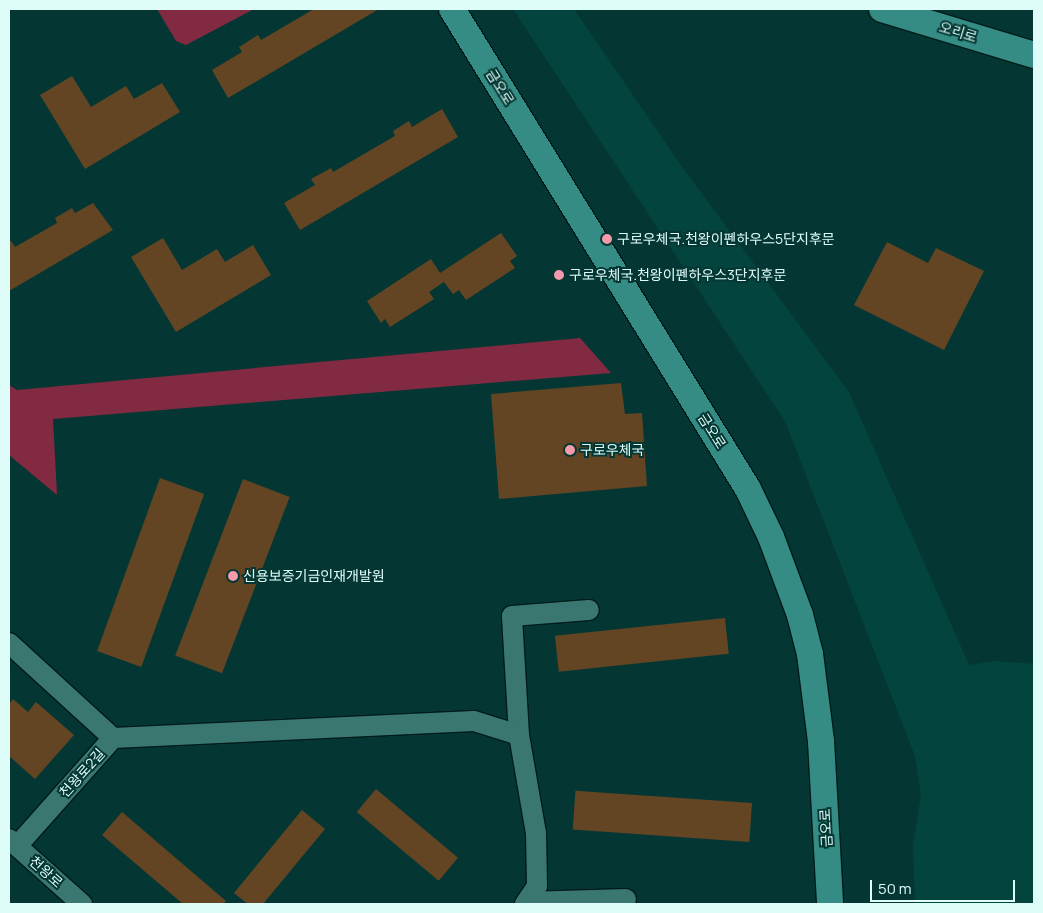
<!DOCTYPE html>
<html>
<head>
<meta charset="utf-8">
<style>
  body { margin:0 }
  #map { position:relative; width:1043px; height:913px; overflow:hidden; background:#043733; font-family:Manrope,"Noto Sans KR",sans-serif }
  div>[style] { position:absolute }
  .built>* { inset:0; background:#04443f }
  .green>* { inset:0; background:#822a42 }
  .building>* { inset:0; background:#634523; transform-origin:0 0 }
  .roads { filter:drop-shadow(1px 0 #001c1a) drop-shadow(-1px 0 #001c1a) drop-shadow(0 1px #001c1a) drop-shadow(0 -1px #001c1a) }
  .minor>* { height:20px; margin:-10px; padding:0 10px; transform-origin:10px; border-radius:10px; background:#3b7771 }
  .major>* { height:26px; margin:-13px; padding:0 13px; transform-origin:13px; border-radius:13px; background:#358c84 }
  .dots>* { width:14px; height:14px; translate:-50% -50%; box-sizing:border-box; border:2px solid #043733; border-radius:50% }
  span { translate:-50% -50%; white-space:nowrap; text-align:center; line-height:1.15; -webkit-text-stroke:4px #043733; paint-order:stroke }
  .street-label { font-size:14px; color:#defcf8 }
  .poi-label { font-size:14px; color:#defcf8 }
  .left { translate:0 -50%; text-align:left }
  .frame { position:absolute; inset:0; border:10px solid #defcf8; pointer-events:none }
  .scale { position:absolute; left:870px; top:880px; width:145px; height:22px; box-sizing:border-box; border:2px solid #defcf8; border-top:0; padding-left:6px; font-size:15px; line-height:18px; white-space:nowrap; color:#defcf8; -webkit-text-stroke:4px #043733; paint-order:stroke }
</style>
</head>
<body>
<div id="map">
  <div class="built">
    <div style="clip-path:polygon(513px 9px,574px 9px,682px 167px,849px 392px,969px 665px,995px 661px,1034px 664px,1034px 904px,915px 904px,913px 845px,921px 795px,915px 756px,785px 421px)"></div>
  </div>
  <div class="green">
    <div style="clip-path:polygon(157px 9px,254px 9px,186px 45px,176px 41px)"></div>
    <div style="clip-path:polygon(580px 338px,611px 373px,53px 419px,57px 495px,9px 455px,9px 385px,17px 390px)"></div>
  </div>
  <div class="building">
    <div style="clip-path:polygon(314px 9px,379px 9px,228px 98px,212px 70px,242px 52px,239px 47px,258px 35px,261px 40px)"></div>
    <div style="clip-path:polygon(72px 76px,91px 107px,126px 86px,134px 99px,162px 83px,180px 112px,85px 169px,40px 95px)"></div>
    <div style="clip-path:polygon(442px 109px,458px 137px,300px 230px,284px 203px,315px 185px,311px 179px,331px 168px,333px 172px,395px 136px,393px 131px,409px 121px,412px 127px)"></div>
    <div style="clip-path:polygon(93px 203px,113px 230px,9px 291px,9px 242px,11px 241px,15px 247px,57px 223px,55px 218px,72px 208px,75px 213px)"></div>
    <div style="clip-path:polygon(501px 233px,517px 256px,510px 261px,515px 268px,466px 300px,459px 290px,453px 294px,444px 282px,429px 292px,434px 299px,390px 327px,385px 319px,381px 323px,367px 301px,431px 259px,440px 273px)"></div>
    <div style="clip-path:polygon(163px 238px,182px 270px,217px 249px,225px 262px,253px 245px,271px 275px,176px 332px,131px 257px)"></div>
    <div style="clip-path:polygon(887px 242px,928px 263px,936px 248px,984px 271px,944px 350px,854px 305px)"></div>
    <div style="clip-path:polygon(621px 383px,625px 414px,642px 413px,647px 486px,499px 499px,491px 394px)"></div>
    <div style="left:160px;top:478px;width:47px;height:184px;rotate:20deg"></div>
    <div style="left:243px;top:479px;width:50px;height:189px;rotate:21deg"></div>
    <div style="left:725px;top:618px;width:36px;height:171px;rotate:84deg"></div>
    <div style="clip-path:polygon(13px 699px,28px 712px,36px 702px,74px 735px,35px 779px,9px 756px,9px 704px)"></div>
    <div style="left:376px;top:789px;width:107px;height:30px;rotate:40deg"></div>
    <div style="left:752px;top:803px;width:39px;height:177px;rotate:94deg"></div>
    <div style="clip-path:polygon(302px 810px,325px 829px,263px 904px,248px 904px,234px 893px)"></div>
    <div style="clip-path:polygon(122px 812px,226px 901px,223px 904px,183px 904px,102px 835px)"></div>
  </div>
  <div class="roads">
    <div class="minor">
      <div style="left:9px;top:643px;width:141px;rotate:42.4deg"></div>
      <div style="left:113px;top:738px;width:144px;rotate:131.6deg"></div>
      <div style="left:519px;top:735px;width:119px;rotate:-93.4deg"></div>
      <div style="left:512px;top:616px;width:77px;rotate:-4.5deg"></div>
      <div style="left:113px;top:738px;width:361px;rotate:-2.7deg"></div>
      <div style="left:474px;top:721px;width:47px;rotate:17.3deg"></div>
      <div style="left:519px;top:735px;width:99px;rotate:80.2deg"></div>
      <div style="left:536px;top:833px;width:53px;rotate:88.9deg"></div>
      <div style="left:537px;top:886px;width:22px;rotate:124deg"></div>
      <div style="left:9px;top:839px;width:98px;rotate:41.7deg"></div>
      <div style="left:527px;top:902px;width:99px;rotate:-1.7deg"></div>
    </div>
    <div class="major">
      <div style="left:452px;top:9px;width:564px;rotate:58.34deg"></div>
      <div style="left:748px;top:489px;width:53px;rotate:64.4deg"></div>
      <div style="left:771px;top:537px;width:83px;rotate:69.6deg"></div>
      <div style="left:800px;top:615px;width:40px;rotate:75.6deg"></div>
      <div style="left:810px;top:654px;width:88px;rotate:82.8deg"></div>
      <div style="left:821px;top:741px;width:163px;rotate:86.8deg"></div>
      <div style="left:882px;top:9px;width:159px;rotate:16.8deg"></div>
    </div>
  </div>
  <div class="dots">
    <div style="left:607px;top:239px;background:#f39aab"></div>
    <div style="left:559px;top:275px;background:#f39aab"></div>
    <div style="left:570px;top:450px;background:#f39aab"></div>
    <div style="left:233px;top:576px;background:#f39aab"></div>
  </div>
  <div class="street-label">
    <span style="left:958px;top:32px;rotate:17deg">오리로</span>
    <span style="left:500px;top:87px;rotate:58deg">금오로</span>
    <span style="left:712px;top:431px;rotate:58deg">금오로</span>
    <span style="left:82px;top:773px;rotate:-48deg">천왕로2길</span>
    <span style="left:826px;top:828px;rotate:-93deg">금오로</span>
    <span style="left:46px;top:872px;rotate:42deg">천왕로</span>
  </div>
  <div class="poi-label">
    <span class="left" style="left:617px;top:239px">구로우체국.천왕이펜하우스5단지후문</span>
    <span class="left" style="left:569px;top:275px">구로우체국.천왕이펜하우스3단지후문</span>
    <span class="left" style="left:580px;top:450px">구로우체국</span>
    <span class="left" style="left:243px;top:576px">신용보증기금인재개발원</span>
  </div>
  <div class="frame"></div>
  <div class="scale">50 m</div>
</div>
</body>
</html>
